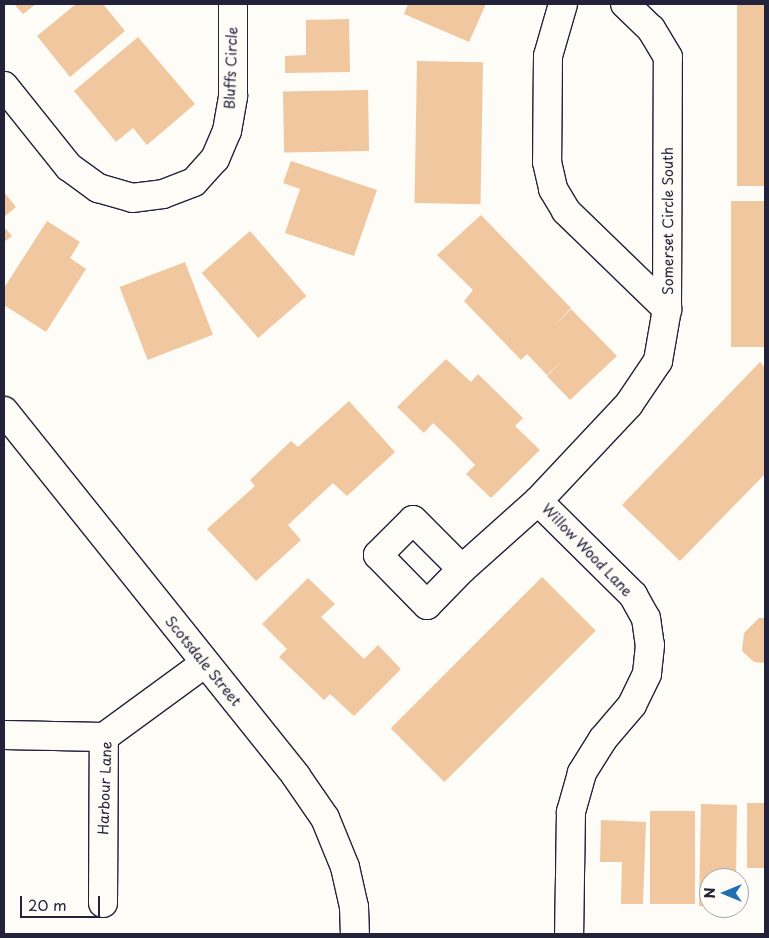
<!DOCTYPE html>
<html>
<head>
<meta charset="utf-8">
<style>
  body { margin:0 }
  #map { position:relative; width:769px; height:938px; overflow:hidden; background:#fdfcf7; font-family:"Playpen Sans",sans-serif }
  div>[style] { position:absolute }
  .building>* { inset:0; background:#f0c79f; transform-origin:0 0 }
  .roads { filter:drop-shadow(1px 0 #22223b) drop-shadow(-1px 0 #22223b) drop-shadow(0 1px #22223b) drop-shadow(0 -1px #22223b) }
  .street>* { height:28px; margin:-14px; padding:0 14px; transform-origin:14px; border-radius:14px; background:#fdfcf7 }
  .secondary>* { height:28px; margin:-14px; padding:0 14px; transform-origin:14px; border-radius:14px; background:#fdfcf7 }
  span { translate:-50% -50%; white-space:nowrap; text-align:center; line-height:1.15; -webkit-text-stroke:5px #fdfcf7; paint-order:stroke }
  .street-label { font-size:14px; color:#22223b }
  .frame { position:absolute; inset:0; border:5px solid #22223b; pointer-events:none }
  .north { position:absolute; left:699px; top:868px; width:50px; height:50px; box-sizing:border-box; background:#fdfcf7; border:1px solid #a5a5ac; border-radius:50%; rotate:270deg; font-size:14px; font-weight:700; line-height:20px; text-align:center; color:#22223b }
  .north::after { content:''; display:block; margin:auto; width:18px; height:22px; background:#1f6fb2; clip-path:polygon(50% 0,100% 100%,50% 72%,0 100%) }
  .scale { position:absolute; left:20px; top:896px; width:80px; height:22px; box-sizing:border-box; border:2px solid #22223b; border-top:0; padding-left:6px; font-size:15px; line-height:18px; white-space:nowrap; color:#22223b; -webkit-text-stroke:4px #fdfcf7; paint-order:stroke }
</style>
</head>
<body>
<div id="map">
  <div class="building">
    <div style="clip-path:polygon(14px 4px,36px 4px,23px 14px)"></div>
    <div style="clip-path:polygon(76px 4px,103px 4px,125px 31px,70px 77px,37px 36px)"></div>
    <div style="clip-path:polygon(408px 4px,486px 4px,469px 42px,404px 14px)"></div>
    <div style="left:737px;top:4px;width:28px;height:182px"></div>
    <div style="clip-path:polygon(349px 19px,350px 72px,285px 73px,285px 56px,306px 55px,306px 20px)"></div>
    <div style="clip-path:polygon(138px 37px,195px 104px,147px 145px,133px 128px,116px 142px,74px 91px)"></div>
    <div style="left:417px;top:61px;width:66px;height:142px;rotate:1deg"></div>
    <div style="left:368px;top:90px;width:61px;height:85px;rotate:89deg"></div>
    <div style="clip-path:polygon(291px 161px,377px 190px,354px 256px,285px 233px,300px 189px,283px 183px)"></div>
    <div style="clip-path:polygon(4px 192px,16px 207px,4px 217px)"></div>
    <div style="left:731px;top:201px;width:34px;height:146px"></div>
    <div style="clip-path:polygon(481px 215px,571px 308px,556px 324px,571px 309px,617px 356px,570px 400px,547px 376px,565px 358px,547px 375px,527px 354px,521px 360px,464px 301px,473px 290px,437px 255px)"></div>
    <div style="clip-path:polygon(47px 221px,80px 242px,70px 258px,86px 269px,46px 332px,4px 305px,4px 288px)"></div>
    <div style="clip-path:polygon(4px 227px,12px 236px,4px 242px)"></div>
    <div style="left:250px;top:231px;width:86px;height:64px;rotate:49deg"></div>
    <div style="left:185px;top:262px;width:78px;height:70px;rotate:69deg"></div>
    <div style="clip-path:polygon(446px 359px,471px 382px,478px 374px,523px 418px,515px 426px,540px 450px,491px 498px,466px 474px,475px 465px,454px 443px,433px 423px,424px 433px,397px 407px)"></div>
    <div style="clip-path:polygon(760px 362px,765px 368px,765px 474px,680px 561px,622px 505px)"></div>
    <div style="clip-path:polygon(349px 401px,395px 452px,347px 496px,333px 483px,288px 525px,301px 540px,256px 581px,207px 529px,255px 486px,250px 480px,291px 441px,298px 447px)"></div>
    <div style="left:542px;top:577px;width:76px;height:214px;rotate:45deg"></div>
    <div style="clip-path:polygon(308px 578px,335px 604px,321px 617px,364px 659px,378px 645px,401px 669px,354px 716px,330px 694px,324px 700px,279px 657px,287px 649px,262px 624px)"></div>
    <div style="clip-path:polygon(759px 618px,765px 618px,765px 663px,754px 662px,742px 651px,744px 633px)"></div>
    <div style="left:747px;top:803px;width:18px;height:65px"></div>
    <div style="clip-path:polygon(701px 804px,737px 805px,736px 878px,709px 878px,709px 907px,699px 906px)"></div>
    <div style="left:650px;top:811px;width:45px;height:93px"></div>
    <div style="clip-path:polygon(601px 820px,646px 822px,643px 904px,621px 904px,622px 862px,600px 862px)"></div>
  </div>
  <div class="roads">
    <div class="street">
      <div style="left:563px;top:4px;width:54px;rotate:106.1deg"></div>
      <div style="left:548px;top:56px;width:106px;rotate:90.5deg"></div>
      <div style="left:547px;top:162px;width:28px;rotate:77deg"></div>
      <div style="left:553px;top:189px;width:26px;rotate:59deg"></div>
      <div style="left:566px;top:211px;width:141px;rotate:44.1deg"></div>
      <div style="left:4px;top:86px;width:104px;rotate:51.3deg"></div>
      <div style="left:69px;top:167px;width:36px;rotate:36deg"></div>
      <div style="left:98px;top:188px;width:35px;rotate:16deg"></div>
      <div style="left:132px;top:198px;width:31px;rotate:-7deg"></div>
      <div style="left:163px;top:194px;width:33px;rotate:-21deg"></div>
      <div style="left:194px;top:182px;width:31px;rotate:-48deg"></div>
      <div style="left:215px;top:159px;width:30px;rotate:-67deg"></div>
      <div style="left:227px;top:131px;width:36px;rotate:-80deg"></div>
      <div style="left:233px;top:96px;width:92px;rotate:-90deg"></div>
      <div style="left:538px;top:501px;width:134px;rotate:44.7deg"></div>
      <div style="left:633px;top:595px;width:26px;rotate:61deg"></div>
      <div style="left:646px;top:618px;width:27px;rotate:82deg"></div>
      <div style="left:650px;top:645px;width:29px;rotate:96deg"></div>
      <div style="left:647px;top:674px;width:34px;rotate:116deg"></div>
      <div style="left:632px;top:705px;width:45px;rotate:130.5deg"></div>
      <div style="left:603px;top:739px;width:40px;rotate:122deg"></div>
      <div style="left:582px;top:773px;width:41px;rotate:105.8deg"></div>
      <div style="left:571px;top:812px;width:122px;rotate:90.9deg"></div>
      <div style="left:413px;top:520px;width:69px;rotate:45deg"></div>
      <div style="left:462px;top:569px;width:50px;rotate:134.2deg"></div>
      <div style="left:427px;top:605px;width:70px;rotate:-134.4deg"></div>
      <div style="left:378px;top:555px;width:49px;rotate:-45deg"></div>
      <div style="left:462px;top:569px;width:102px;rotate:-41.8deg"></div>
      <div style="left:538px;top:501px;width:133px;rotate:-46.8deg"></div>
      <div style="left:629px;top:404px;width:52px;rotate:-56deg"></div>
      <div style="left:658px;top:361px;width:53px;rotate:-80.2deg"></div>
      <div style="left:667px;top:309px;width:252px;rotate:-89.8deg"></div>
      <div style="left:668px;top:57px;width:33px;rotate:-121deg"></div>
      <div style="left:651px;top:29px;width:36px;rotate:-136deg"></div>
      <div style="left:4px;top:735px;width:100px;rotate:1.1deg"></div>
      <div style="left:104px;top:737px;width:125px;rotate:-36.2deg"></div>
      <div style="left:103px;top:903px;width:166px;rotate:-89.7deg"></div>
    </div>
    <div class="secondary">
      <div style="left:4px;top:411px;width:467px;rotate:51.3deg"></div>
      <div style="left:296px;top:776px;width:51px;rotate:55.4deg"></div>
      <div style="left:325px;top:818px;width:53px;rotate:67.8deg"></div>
      <div style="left:345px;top:867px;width:41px;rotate:77.3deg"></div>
      <div style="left:354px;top:907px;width:27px;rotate:88deg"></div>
    </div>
  </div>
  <div class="street-label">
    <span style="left:231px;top:68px;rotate:-88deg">Bluffs Circle</span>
    <span style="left:668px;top:221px;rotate:-90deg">Somerset Circle South</span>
    <span style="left:587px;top:550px;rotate:46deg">Willow Wood Lane</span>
    <span style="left:203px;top:661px;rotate:51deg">Scotsdale Street</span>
    <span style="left:105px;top:788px;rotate:-88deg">Harbour Lane</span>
  </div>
  <div class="frame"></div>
  <div class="north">N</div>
  <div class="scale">20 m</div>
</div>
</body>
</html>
